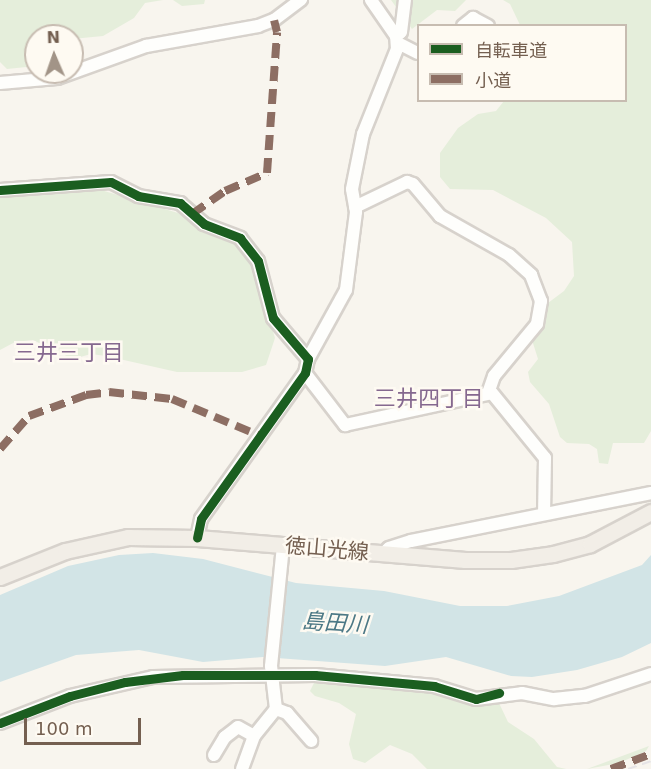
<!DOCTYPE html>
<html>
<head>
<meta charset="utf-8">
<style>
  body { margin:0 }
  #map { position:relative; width:651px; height:769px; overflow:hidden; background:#f8f5ee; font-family:"DejaVu Sans","Noto Sans JP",sans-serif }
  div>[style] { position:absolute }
  .green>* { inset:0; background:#e5eedb }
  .water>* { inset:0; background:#d2e4e6 }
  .roads { filter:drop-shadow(2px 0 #d7d2cc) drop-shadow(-2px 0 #d7d2cc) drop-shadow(0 2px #d7d2cc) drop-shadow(0 -2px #d7d2cc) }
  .minor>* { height:12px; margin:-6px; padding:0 6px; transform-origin:6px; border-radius:6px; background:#fefefc }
  .major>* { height:15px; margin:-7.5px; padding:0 7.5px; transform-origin:7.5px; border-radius:7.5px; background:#f2eee7 }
  .rail>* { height:2px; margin-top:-1px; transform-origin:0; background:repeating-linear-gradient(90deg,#e6e4e6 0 9px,transparent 0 15px) }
  .quiet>* { height:8px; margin-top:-4px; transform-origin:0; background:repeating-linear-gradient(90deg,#8d6e63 0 15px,transparent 0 23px) }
  .cycleway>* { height:9px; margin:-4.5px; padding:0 4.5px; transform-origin:4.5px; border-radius:4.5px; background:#1b5e20 }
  span { translate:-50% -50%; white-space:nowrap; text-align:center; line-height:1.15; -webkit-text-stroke:5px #fefaf2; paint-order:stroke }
  .street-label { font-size:21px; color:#745f50 }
  .neighbourhood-label { font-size:22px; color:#85688f }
  .water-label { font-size:22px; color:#4c7885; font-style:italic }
  .legend { position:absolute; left:417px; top:24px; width:210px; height:78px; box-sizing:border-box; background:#fefaf2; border:2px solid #c7bcb1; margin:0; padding:8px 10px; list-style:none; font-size:18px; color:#745f50 }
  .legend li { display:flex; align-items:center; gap:12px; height:30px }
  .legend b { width:30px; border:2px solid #c7bcb1 }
  .north { position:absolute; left:24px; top:24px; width:60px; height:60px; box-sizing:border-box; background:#fefaf2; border:2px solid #c7bcb1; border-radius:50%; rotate:358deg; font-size:16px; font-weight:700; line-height:24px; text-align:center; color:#745f50 }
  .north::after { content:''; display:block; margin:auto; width:21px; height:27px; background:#a29487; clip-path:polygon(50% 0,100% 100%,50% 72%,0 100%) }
  .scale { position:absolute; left:24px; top:718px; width:117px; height:27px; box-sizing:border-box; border:3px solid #745f50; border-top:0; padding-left:8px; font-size:18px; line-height:21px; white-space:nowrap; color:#745f50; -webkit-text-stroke:4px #fefaf2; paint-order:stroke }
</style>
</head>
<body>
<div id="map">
  <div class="green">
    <div style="clip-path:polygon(0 0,163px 0,145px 3px,134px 18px,103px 36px,72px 39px,72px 36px,36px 36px,36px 66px,7px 69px,0 62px)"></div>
    <div style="clip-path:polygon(173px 0,205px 0,204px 4px,182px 6px)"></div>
    <div style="clip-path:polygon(391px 0,466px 0,455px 11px,437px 10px,412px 29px)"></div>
    <div style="clip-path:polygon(503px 0,651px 0,651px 431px,644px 443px,613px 443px,608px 464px,599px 463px,597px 449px,589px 444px,567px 443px,560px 437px,549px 404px,530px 382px,528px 372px,538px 359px,532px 340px,543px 324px,548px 303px,564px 291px,574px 276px,572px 242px,546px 218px,493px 190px,450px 189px,440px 177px,440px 153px,458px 128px,478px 114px,496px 111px,504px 101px,626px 100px,626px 26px,520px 25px,510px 4px)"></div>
    <div style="clip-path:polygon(101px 190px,178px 213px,208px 234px,229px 237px,238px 244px,252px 263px,275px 338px,266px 365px,242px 372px,177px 372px,106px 356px,91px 354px,73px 359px,33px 340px,15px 342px,0 350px,0 194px)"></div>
    <div style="clip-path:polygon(314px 683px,441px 692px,499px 703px,508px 722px,534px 739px,557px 767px,566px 769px,427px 769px,412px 754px,390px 745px,365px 763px,353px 759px,349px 744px,356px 714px,339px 703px,315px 696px,310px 691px)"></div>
    <div style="clip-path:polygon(649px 746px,646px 751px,619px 763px,587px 769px)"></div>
  </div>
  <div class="water">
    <div style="clip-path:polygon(153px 553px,203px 559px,296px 583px,384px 591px,460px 606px,507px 606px,559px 596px,642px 565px,651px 555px,651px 643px,622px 657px,577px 670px,532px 677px,511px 676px,446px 657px,385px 666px,263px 657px,203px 662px,139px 650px,76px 655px,0 682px,0 595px,68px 566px,119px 555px)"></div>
  </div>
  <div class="roads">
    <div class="minor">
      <div style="left:463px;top:26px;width:13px;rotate:-39deg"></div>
      <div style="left:473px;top:18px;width:17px;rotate:28deg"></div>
      <div style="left:396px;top:36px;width:6px;rotate:-39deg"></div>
      <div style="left:401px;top:32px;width:32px;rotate:-83deg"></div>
      <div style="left:398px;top:43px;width:22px;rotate:27deg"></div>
      <div style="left:0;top:83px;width:57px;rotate:-5deg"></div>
      <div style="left:57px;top:78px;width:95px;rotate:-19.8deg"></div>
      <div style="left:146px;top:46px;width:114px;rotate:-10.1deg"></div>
      <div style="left:258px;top:26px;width:17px;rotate:-21deg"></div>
      <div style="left:274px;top:20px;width:34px;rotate:-37deg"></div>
      <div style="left:0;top:190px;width:111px;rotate:-4.1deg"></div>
      <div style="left:111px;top:182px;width:30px;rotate:27deg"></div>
      <div style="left:138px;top:196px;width:43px;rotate:9.5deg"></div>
      <div style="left:180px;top:203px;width:32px;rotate:41deg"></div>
      <div style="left:204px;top:224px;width:39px;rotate:21deg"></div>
      <div style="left:240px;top:238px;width:29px;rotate:52deg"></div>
      <div style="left:258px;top:261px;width:59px;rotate:75.3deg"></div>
      <div style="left:273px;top:318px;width:54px;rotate:49.5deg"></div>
      <div style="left:308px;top:359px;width:14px;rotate:102deg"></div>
      <div style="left:305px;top:373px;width:179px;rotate:125.5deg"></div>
      <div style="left:201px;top:519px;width:19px;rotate:102deg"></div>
      <div style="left:355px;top:207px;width:58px;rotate:-25.7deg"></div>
      <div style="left:407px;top:182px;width:6px;rotate:18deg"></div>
      <div style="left:413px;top:184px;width:42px;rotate:49.8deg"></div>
      <div style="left:440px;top:216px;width:79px;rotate:29.5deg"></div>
      <div style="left:509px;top:255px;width:30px;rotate:42deg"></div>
      <div style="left:531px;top:275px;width:28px;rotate:69deg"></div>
      <div style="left:541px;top:301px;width:23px;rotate:100deg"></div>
      <div style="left:537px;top:324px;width:67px;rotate:129.6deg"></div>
      <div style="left:494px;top:376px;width:18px;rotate:109deg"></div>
      <div style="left:308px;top:359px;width:79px;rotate:-61.2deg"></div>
      <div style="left:346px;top:290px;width:79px;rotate:-82.7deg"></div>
      <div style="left:356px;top:212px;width:23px;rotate:-100deg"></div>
      <div style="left:352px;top:189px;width:56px;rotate:-78.7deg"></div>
      <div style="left:363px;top:134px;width:92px;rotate:-68.2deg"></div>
      <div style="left:397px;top:49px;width:13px;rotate:-94deg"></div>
      <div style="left:396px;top:36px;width:44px;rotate:-124.8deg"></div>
      <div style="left:305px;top:373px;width:66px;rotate:52.4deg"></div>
      <div style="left:345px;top:425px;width:150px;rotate:-12.3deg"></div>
      <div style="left:492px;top:393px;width:84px;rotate:50.8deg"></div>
      <div style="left:545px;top:458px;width:56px;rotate:91deg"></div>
      <div style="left:383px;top:554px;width:8px;rotate:-45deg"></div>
      <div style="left:389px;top:548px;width:23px;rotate:-18deg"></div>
      <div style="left:411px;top:541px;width:245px;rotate:-11.3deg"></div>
      <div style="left:276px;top:709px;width:12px;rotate:20deg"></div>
      <div style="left:287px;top:713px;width:37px;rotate:49deg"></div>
      <div style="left:0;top:723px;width:75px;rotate:-21.1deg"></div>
      <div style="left:70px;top:696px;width:85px;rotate:-12.9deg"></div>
      <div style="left:153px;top:677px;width:162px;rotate:-0.7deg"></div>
      <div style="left:315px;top:675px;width:120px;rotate:5.3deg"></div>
      <div style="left:434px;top:686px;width:44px;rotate:17.2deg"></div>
      <div style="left:476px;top:699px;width:46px;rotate:-7.4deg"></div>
      <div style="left:522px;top:693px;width:33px;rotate:11deg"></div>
      <div style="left:554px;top:699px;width:31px;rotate:-6deg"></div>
      <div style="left:585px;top:696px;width:70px;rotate:-18.4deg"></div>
      <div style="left:214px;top:755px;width:21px;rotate:-59deg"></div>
      <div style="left:225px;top:737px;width:16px;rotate:-38deg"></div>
      <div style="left:238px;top:727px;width:18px;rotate:29deg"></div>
      <div style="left:242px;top:769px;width:35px;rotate:-70deg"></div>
      <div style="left:254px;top:736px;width:35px;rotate:-51deg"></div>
      <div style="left:276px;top:709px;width:43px;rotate:-96.6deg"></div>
      <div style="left:271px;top:666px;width:122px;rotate:-84.3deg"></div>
    </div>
    <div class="major">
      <div style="left:0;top:577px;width:70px;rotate:-21.8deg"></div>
      <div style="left:65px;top:551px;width:65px;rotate:-12.5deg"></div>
      <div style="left:128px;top:537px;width:69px;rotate:0.8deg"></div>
      <div style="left:197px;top:538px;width:269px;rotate:4.7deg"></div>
      <div style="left:465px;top:560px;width:46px"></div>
      <div style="left:511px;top:560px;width:42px;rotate:-8.1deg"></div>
      <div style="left:553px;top:554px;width:38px;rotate:-15deg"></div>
      <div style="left:590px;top:544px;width:69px;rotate:-27.7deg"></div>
    </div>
  </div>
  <div class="rail">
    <div style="left:628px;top:769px;width:24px;rotate:-19deg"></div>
  </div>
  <div class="quiet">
    <div style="left:192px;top:214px;width:40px;rotate:-34.9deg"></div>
    <div style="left:225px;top:191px;width:46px;rotate:-23.2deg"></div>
    <div style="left:267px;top:173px;width:141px;rotate:-85.9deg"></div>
    <div style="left:277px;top:32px;width:12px;rotate:-104deg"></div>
    <div style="left:0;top:449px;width:44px;rotate:-48.7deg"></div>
    <div style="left:29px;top:416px;width:61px;rotate:-20.2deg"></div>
    <div style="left:86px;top:395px;width:23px;rotate:-7deg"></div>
    <div style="left:109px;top:392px;width:63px;rotate:6.3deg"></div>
    <div style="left:172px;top:399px;width:93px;rotate:22.7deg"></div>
    <div style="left:611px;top:769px;width:43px;rotate:-20.6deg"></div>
  </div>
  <div class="cycleway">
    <div style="left:0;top:190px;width:111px;rotate:-4.1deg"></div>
    <div style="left:111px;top:182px;width:30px;rotate:27deg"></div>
    <div style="left:138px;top:196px;width:43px;rotate:9.5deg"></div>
    <div style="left:180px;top:203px;width:32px;rotate:41deg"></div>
    <div style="left:204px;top:224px;width:39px;rotate:21deg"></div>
    <div style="left:240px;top:238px;width:29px;rotate:52deg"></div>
    <div style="left:258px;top:261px;width:59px;rotate:75.3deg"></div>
    <div style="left:273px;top:318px;width:54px;rotate:49.5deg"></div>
    <div style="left:308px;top:359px;width:14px;rotate:102deg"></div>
    <div style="left:305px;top:373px;width:179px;rotate:125.5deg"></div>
    <div style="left:201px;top:519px;width:19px;rotate:102deg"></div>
    <div style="left:0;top:723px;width:75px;rotate:-21.1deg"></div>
    <div style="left:70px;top:696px;width:57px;rotate:-14.3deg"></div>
    <div style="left:125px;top:682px;width:58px;rotate:-6.9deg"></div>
    <div style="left:183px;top:675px;width:132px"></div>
    <div style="left:315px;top:675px;width:120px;rotate:5.3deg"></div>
    <div style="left:434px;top:686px;width:44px;rotate:17.2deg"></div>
    <div style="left:476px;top:699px;width:24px;rotate:-15deg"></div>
  </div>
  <div class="street-label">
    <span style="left:327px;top:549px;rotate:5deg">徳山光線</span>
  </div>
  <div class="neighbourhood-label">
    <span style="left:69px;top:353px">三井三丁目</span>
    <span style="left:429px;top:399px">三井四丁目</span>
  </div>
  <div class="water-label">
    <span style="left:335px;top:623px;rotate:4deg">島田川</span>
  </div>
  <ul class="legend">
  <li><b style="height:8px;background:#1b5e20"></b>自転車道</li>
  <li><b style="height:8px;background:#8d6e63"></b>小道</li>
  </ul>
  <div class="north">N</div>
  <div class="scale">100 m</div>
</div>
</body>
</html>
